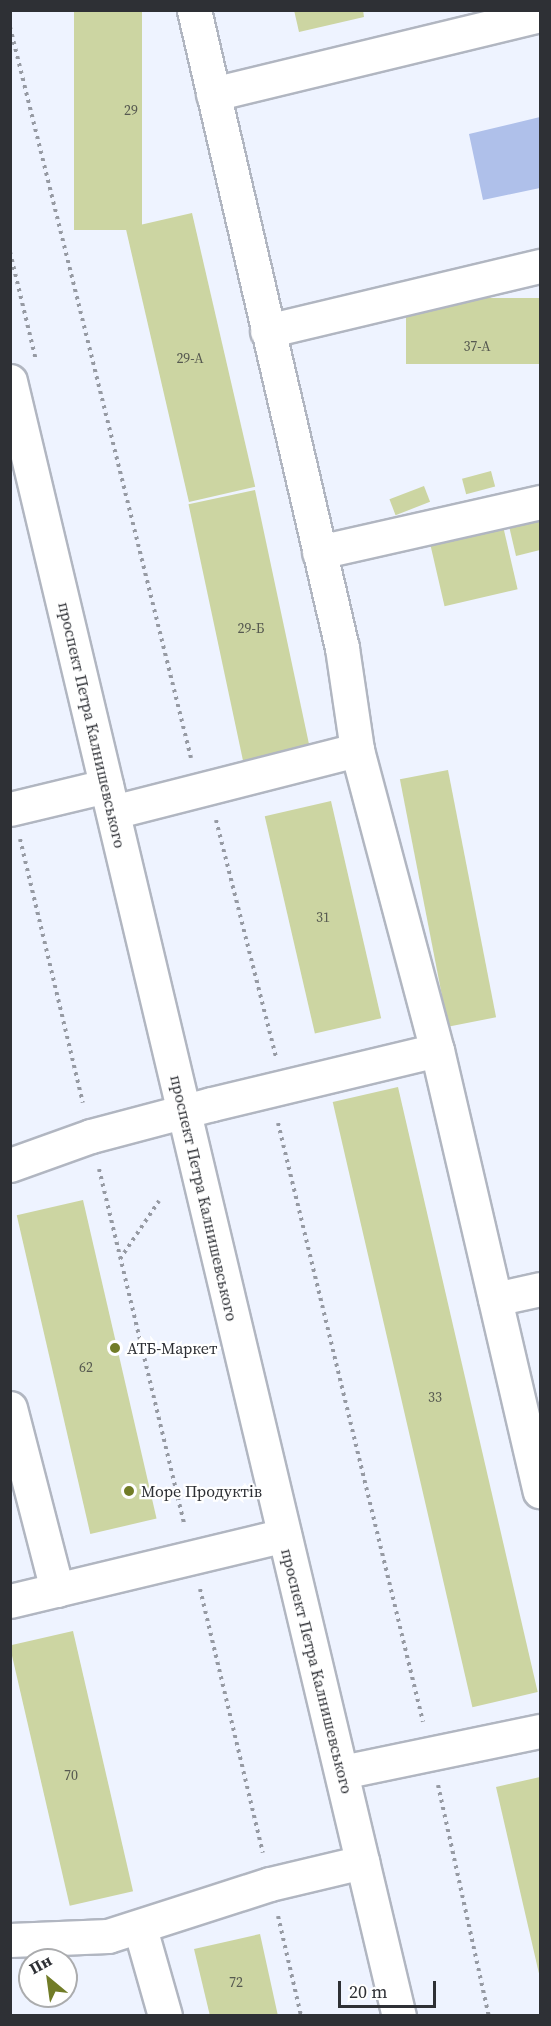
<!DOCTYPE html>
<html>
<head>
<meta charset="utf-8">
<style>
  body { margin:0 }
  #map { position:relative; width:551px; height:2026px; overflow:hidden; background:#eef3ff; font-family:"Source Serif 4",serif }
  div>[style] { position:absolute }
  .green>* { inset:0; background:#afc0ea }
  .building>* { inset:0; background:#ccd5a2; transform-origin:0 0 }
  .path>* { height:4px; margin-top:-2px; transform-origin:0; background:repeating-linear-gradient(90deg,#969aa3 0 3px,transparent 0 7.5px) }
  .roads { filter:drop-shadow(2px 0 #b1b6c1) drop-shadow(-2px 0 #b1b6c1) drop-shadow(0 2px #b1b6c1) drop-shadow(0 -2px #b1b6c1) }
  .minor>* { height:33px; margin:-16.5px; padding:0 16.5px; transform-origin:16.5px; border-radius:16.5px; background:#fff }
  .dots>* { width:16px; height:16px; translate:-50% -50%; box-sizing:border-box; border:3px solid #fff; border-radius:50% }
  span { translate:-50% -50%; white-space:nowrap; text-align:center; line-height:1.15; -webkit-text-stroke:4.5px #fff; paint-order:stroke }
  .number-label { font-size:14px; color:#565950 }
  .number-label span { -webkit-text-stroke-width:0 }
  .street-label { font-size:16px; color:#2e3035 }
  .poi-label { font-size:16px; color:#2e3035 }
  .left { translate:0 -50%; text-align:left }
  .frame { position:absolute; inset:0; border:12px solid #2e3035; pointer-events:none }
  .north { position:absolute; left:18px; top:1948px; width:60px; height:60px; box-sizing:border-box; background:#fff; border:2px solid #abacae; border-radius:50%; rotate:331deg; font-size:16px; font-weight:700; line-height:24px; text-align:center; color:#2e3035 }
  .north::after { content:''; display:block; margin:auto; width:21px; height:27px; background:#717c27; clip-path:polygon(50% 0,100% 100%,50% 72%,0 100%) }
  .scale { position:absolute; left:338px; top:1981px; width:98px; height:27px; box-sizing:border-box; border:3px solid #2e3035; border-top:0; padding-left:8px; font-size:18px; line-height:21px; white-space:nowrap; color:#2e3035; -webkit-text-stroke:4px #fff; paint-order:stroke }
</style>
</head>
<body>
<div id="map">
  <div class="green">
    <div style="clip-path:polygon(540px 117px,540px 188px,483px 200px,469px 134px)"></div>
  </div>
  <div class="building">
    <div style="left:74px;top:10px;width:68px;height:220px"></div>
    <div style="clip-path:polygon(294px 10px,363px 10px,364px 17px,299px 32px)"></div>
    <div style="left:192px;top:213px;width:281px;height:68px;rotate:77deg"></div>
    <div style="left:540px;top:298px;width:66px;height:134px;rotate:90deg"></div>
    <div style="left:491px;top:471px;width:16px;height:30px;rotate:75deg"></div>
    <div style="left:424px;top:486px;width:17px;height:37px;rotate:69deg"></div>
    <div style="left:255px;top:490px;width:267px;height:68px;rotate:78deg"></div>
    <div style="clip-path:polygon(540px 519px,540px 550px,516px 556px,509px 526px)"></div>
    <div style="left:503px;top:526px;width:65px;height:75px;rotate:77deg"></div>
    <div style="left:448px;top:770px;width:252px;height:49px;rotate:79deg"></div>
    <div style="left:331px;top:801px;width:223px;height:68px;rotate:77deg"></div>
    <div style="left:398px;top:1087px;width:621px;height:67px;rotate:77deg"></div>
    <div style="left:83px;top:1200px;width:327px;height:68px;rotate:77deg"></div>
    <div style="left:73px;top:1631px;width:267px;height:65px;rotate:77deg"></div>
    <div style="clip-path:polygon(540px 1777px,540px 1978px,496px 1787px)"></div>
    <div style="clip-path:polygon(260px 1934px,278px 2016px,210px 2016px,194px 1949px)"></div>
  </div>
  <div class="path">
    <div style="left:10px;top:27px;width:753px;rotate:76.09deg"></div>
    <div style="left:10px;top:252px;width:111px;rotate:76.5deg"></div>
    <div style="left:216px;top:820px;width:244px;rotate:75.8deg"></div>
    <div style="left:20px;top:839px;width:271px;rotate:76.6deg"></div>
    <div style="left:278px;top:1123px;width:616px;rotate:76.39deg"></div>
    <div style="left:99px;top:1169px;width:367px;rotate:76.5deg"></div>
    <div style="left:120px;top:1259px;width:70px;rotate:-56.1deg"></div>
    <div style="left:200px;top:1589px;width:271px;rotate:76.6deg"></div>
    <div style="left:438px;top:1785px;width:237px;rotate:77.6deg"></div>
    <div style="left:278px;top:1916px;width:103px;rotate:77deg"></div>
  </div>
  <div class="roads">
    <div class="minor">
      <div style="left:194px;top:10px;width:655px;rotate:76.94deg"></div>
      <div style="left:342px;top:648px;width:103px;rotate:81.6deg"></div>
      <div style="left:357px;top:750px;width:310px;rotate:75.1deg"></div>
      <div style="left:437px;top:1050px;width:453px;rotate:76.9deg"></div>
      <div style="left:213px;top:94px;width:336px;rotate:-13.6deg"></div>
      <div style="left:267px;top:331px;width:281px;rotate:-13.4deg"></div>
      <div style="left:10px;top:381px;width:1681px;rotate:76.62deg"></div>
      <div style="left:319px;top:552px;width:227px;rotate:-12.7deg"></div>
      <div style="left:10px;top:809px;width:99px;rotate:-13.5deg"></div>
      <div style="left:113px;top:812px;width:252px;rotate:-14.3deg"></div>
      <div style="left:10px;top:1165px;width:86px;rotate:-19.7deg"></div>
      <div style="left:91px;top:1136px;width:125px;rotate:-14.8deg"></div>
      <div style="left:212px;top:1104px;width:231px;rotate:-13.5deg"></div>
      <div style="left:495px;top:1299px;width:46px;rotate:-12.5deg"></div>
      <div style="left:10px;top:1408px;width:188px;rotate:75.5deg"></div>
      <div style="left:10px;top:1601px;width:282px;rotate:-13.5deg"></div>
      <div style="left:342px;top:1772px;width:202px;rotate:-11.7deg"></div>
      <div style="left:140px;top:1928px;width:91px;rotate:74.1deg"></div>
      <div style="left:10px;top:1940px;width:98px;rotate:-2.3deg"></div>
      <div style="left:108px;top:1936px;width:170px;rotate:-17.8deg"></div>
      <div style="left:270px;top:1884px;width:95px;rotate:-13.4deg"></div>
    </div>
  </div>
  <div class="dots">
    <div style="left:115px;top:1348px;background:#717c27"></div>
    <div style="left:129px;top:1491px;background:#717c27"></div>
  </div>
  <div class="number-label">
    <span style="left:131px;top:110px">29</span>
    <span style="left:477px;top:346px">37-А</span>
    <span style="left:190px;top:358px">29-А</span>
    <span style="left:251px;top:628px">29-Б</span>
    <span style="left:323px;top:917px">31</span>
    <span style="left:86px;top:1367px">62</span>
    <span style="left:435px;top:1397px">33</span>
    <span style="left:71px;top:1775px">70</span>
    <span style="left:236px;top:1982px">72</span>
  </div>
  <div class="street-label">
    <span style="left:92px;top:725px;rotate:77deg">проспект Петра Калнишевського</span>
    <span style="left:204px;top:1198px;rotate:77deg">проспект Петра Калнишевського</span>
    <span style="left:317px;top:1671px;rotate:76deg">проспект Петра Калнишевського</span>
  </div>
  <div class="poi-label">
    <span class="left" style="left:127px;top:1348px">АТБ-Маркет</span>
    <span class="left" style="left:141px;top:1491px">Море Продуктiв</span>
  </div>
  <div class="frame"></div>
  <div class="north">Пн</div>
  <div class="scale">20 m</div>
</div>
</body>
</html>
